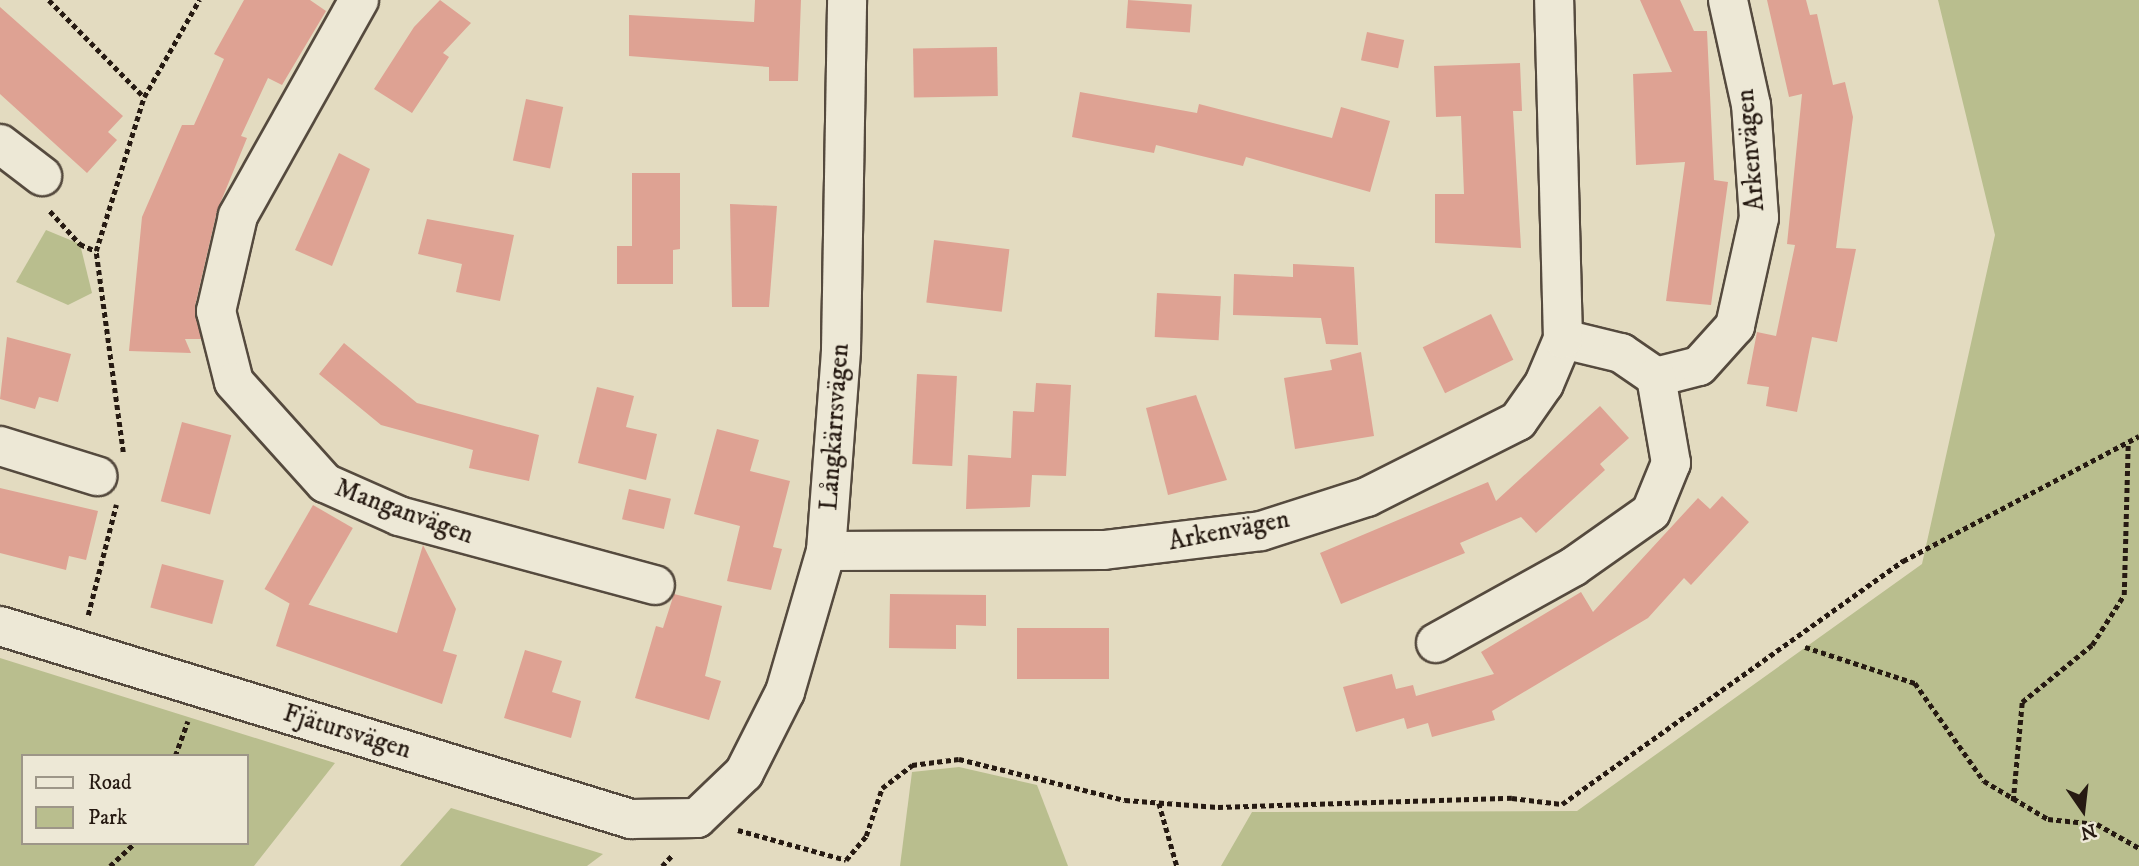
<!DOCTYPE html>
<html>
<head>
<meta charset="utf-8">
<style>
  body { margin:0 }
  #map { position:relative; width:2139px; height:866px; overflow:hidden; background:#e3dbc0; font-family:"IM FELL DW Pica",serif }
  div>[style] { position:absolute }
  .green>* { inset:0; background:#b9be8e }
  .building>* { inset:0; background:#dea293; transform-origin:0 0 }
  .path>* { height:4.5px; margin-top:-2.25px; transform-origin:0; background:repeating-linear-gradient(90deg,#261a12 0 5px,transparent 0 8.5px) }
  .roads { filter:drop-shadow(2px 0 #554a3e) drop-shadow(-2px 0 #554a3e) drop-shadow(0 2px #554a3e) drop-shadow(0 -2px #554a3e) }
  .minor>* { height:38px; margin:-19px; padding:0 19px; transform-origin:19px; border-radius:19px; background:#ede8d6 }
  span { translate:-50% -50%; white-space:nowrap; text-align:center; line-height:1.15; -webkit-text-stroke:5px #ede8d6; paint-order:stroke }
  .street-label { font-size:26px; color:#261a12 }
  .legend { position:absolute; left:21px; top:754px; width:228px; height:91px; box-sizing:border-box; background:#ede8d6; border:2px solid #9d9688; margin:0; padding:9px 12px; list-style:none; font-size:21px; color:#261a12 }
  .legend li { display:flex; align-items:center; gap:14px; height:35px }
  .legend b { width:35px; border:2px solid #9d9688 }
  .north { position:absolute; left:2048px; top:775px; width:70px; height:70px; -webkit-text-stroke:5px #ede8d6; paint-order:stroke; rotate:166deg; font-size:19px; font-weight:700; line-height:28px; text-align:center; color:#261a12 }
  .north::after { content:''; display:block; margin:auto; width:24px; height:32px; background:#261a12; clip-path:polygon(50% 0,100% 100%,50% 72%,0 100%) }
</style>
</head>
<body>
<div id="map">
  <div class="green">
    <div style="clip-path:polygon(1938px 0,2139px 0,2139px 866px,1221px 866px,1252px 812px,1577px 811px,1922px 564px,1995px 235px)"></div>
    <div style="clip-path:polygon(46px 230px,80px 244px,92px 293px,68px 305px,16px 282px)"></div>
    <div style="clip-path:polygon(evenodd,0 658px,335px 763px,254px 866px,0 866px,0 658px,23px 756px,247px 756px,247px 843px,23px 843px,23px 756px)"></div>
    <div style="clip-path:polygon(959px 767px,1037px 785px,1068px 866px,900px 866px,912px 772px)"></div>
    <div style="clip-path:polygon(451px 808px,603px 854px,587px 866px,400px 866px)"></div>
  </div>
  <div class="building">
    <div style="clip-path:polygon(244px 0,310px 0,326px 11px,282px 85px,268px 78px,241px 136px,247px 138px,217px 211px,195px 306px,201px 339px,185px 339px,191px 353px,129px 351px,142px 217px,182px 125px,194px 125px,224px 59px,214px 54px)"></div>
    <div style="clip-path:polygon(440px 0,471px 23px,443px 53px,449px 57px,412px 113px,374px 89px,414px 27px)"></div>
    <div style="clip-path:polygon(755px 0,801px 0,798px 81px,769px 81px,769px 67px,629px 56px,629px 15px,754px 22px)"></div>
    <div style="left:1128px;top:0;width:64px;height:28px;rotate:4deg"></div>
    <div style="clip-path:polygon(1640px 0,1680px 0,1694px 31px,1707px 31px,1714px 180px,1728px 182px,1711px 305px,1666px 301px,1685px 162px,1636px 165px,1633px 74px,1672px 72px)"></div>
    <div style="clip-path:polygon(1767px 0,1806px 0,1810px 15px,1817px 14px,1833px 85px,1845px 82px,1853px 117px,1836px 248px,1856px 249px,1837px 342px,1812px 337px,1797px 412px,1766px 406px,1769px 387px,1747px 384px,1757px 332px,1776px 336px,1795px 245px,1787px 244px,1802px 94px,1789px 97px)"></div>
    <div style="clip-path:polygon(0 7px,123px 116px,108px 132px,117px 140px,87px 173px,0 94px)"></div>
    <div style="left:1367px;top:32px;width:38px;height:29px;rotate:12deg"></div>
    <div style="left:997px;top:47px;width:49px;height:84px;rotate:89deg"></div>
    <div style="clip-path:polygon(1520px 63px,1522px 111px,1513px 111px,1521px 248px,1435px 243px,1435px 194px,1464px 194px,1461px 116px,1436px 117px,1434px 66px)"></div>
    <div style="clip-path:polygon(1080px 92px,1197px 113px,1199px 104px,1332px 138px,1341px 107px,1390px 121px,1370px 192px,1246px 157px,1243px 166px,1156px 145px,1154px 153px,1072px 137px)"></div>
    <div style="left:526px;top:99px;width:38px;height:63px;rotate:12deg"></div>
    <div style="clip-path:polygon(339px 153px,370px 169px,332px 266px,295px 250px)"></div>
    <div style="clip-path:polygon(632px 173px,680px 173px,680px 249px,673px 250px,673px 284px,617px 284px,617px 246px,632px 246px)"></div>
    <div style="clip-path:polygon(730px 204px,777px 206px,769px 307px,732px 307px)"></div>
    <div style="clip-path:polygon(427px 219px,514px 235px,500px 301px,456px 292px,462px 264px,418px 254px)"></div>
    <div style="left:934px;top:240px;width:76px;height:63px;rotate:7deg"></div>
    <div style="clip-path:polygon(1293px 264px,1354px 267px,1358px 345px,1326px 344px,1321px 318px,1233px 315px,1234px 274px,1293px 277px)"></div>
    <div style="left:1157px;top:293px;width:64px;height:44px;rotate:3deg"></div>
    <div style="left:1491px;top:314px;width:51px;height:76px;rotate:64deg"></div>
    <div style="clip-path:polygon(7px 337px,71px 354px,58px 402px,39px 397px,35px 409px,0 399px)"></div>
    <div style="clip-path:polygon(344px 343px,417px 403px,539px 435px,529px 481px,469px 468px,473px 450px,381px 425px,319px 374px)"></div>
    <div style="clip-path:polygon(1361px 352px,1374px 436px,1295px 449px,1284px 378px,1332px 370px,1330px 360px)"></div>
    <div style="left:917px;top:374px;width:40px;height:90px;rotate:3deg"></div>
    <div style="clip-path:polygon(1036px 383px,1071px 385px,1066px 476px,1032px 475px,1030px 507px,966px 509px,968px 455px,1011px 458px,1013px 411px,1034px 412px)"></div>
    <div style="clip-path:polygon(597px 387px,634px 396px,626px 427px,657px 434px,646px 480px,578px 463px)"></div>
    <div style="clip-path:polygon(1196px 395px,1227px 480px,1168px 495px,1146px 408px)"></div>
    <div style="clip-path:polygon(1600px 406px,1629px 438px,1600px 464px,1605px 470px,1536px 533px,1521px 517px,1460px 543px,1465px 553px,1341px 604px,1320px 553px,1488px 482px,1496px 501px)"></div>
    <div style="left:182px;top:422px;width:51px;height:82px;rotate:15deg"></div>
    <div style="clip-path:polygon(717px 429px,759px 440px,750px 471px,790px 481px,773px 547px,782px 549px,771px 590px,727px 581px,740px 526px,694px 514px)"></div>
    <div style="clip-path:polygon(0 488px,98px 511px,86px 560px,69px 556px,66px 570px,0 553px)"></div>
    <div style="left:629px;top:489px;width:43px;height:31px;rotate:13deg"></div>
    <div style="clip-path:polygon(1722px 496px,1749px 522px,1691px 585px,1684px 578px,1648px 618px,1492px 711px,1495px 720px,1432px 737px,1428px 723px,1407px 729px,1404px 718px,1356px 732px,1343px 687px,1392px 674px,1396px 689px,1413px 685px,1416px 696px,1494px 674px,1481px 652px,1581px 592px,1593px 612px,1698px 498px,1710px 509px)"></div>
    <div style="left:313px;top:505px;width:46px;height:97px;rotate:30deg"></div>
    <div style="clip-path:polygon(423px 545px,456px 609px,443px 651px,457px 655px,442px 704px,276px 646px,291px 599px,397px 633px)"></div>
    <div style="left:162px;top:564px;width:64px;height:45px;rotate:15deg"></div>
    <div style="clip-path:polygon(674px 594px,722px 606px,705px 676px,721px 681px,709px 720px,635px 698px,656px 626px,663px 628px)"></div>
    <div style="clip-path:polygon(890px 594px,986px 595px,986px 626px,956px 625px,956px 649px,889px 648px)"></div>
    <div style="left:1017px;top:628px;width:92px;height:51px"></div>
    <div style="clip-path:polygon(525px 650px,562px 661px,552px 692px,581px 701px,571px 738px,504px 718px)"></div>
  </div>
  <div class="path">
    <div style="left:49px;top:0;width:136px;rotate:45.6deg"></div>
    <div style="left:50px;top:211px;width:45px;rotate:47.7deg"></div>
    <div style="left:80px;top:244px;width:17px;rotate:24deg"></div>
    <div style="left:123px;top:452px;width:203px;rotate:-97.7deg"></div>
    <div style="left:96px;top:251px;width:161px;rotate:-72.7deg"></div>
    <div style="left:144px;top:97px;width:112px;rotate:-60.4deg"></div>
    <div style="left:88px;top:615px;width:114px;rotate:-75.7deg"></div>
    <div style="left:1805px;top:647px;width:116px;rotate:18.1deg"></div>
    <div style="left:1915px;top:683px;width:120px;rotate:54.9deg"></div>
    <div style="left:1984px;top:781px;width:74px;rotate:30.7deg"></div>
    <div style="left:2048px;top:819px;width:49px;rotate:5.8deg"></div>
    <div style="left:2097px;top:824px;width:48px;rotate:29.7deg"></div>
    <div style="left:175px;top:756px;width:37px;rotate:-70deg"></div>
    <div style="left:2013px;top:801px;width:99px;rotate:-84.8deg"></div>
    <div style="left:2022px;top:702px;width:90px;rotate:-39.2deg"></div>
    <div style="left:2092px;top:645px;width:59px;rotate:-57.4deg"></div>
    <div style="left:2124px;top:595px;width:152px;rotate:-88.5deg"></div>
    <div style="left:1159px;top:803px;width:66px;rotate:74.1deg"></div>
    <div style="left:738px;top:830px;width:112px;rotate:15.5deg"></div>
    <div style="left:846px;top:860px;width:31px;rotate:-50deg"></div>
    <div style="left:866px;top:836px;width:51px;rotate:-71.6deg"></div>
    <div style="left:882px;top:788px;width:38px;rotate:-37deg"></div>
    <div style="left:912px;top:765px;width:47px;rotate:-7.3deg"></div>
    <div style="left:959px;top:759px;width:171px;rotate:13.9deg"></div>
    <div style="left:1125px;top:800px;width:93px;rotate:4.3deg"></div>
    <div style="left:1218px;top:807px;width:294px;rotate:-1.8deg"></div>
    <div style="left:1512px;top:798px;width:50px;rotate:6.8deg"></div>
    <div style="left:1562px;top:804px;width:419px;rotate:-35.5deg"></div>
    <div style="left:1903px;top:561px;width:267px;rotate:-27.9deg"></div>
    <div style="left:110px;top:866px;width:34px;rotate:-43deg"></div>
    <div style="left:662px;top:866px;width:16px;rotate:-47deg"></div>
  </div>
  <div class="roads">
    <div class="minor">
      <div style="left:359px;top:0;width:248px;rotate:119.3deg"></div>
      <div style="left:238px;top:216px;width:98px;rotate:103deg"></div>
      <div style="left:216px;top:311px;width:73px;rotate:75.8deg"></div>
      <div style="left:234px;top:382px;width:136px;rotate:48deg"></div>
      <div style="left:325px;top:483px;width:81px;rotate:24deg"></div>
      <div style="left:399px;top:516px;width:265px;rotate:15.1deg"></div>
      <div style="left:0;top:144px;width:53px;rotate:37.3deg"></div>
      <div style="left:1563px;top:339px;width:60px;rotate:13.6deg"></div>
      <div style="left:1621px;top:353px;width:42px;rotate:34.4deg"></div>
      <div style="left:1656px;top:377px;width:44px;rotate:-14.3deg"></div>
      <div style="left:1699px;top:366px;width:54px;rotate:-48deg"></div>
      <div style="left:1735px;top:326px;width:111px;rotate:-77.5deg"></div>
      <div style="left:1759px;top:218px;width:113px;rotate:-94deg"></div>
      <div style="left:1751px;top:105px;width:107px;rotate:-102.4deg"></div>
      <div style="left:0;top:446px;width:102px;rotate:17.2deg"></div>
      <div style="left:826px;top:551px;width:278px;rotate:-0.2deg"></div>
      <div style="left:1104px;top:550px;width:158px;rotate:-6.9deg"></div>
      <div style="left:1261px;top:531px;width:111px;rotate:-17.8deg"></div>
      <div style="left:1367px;top:497px;width:169px;rotate:-26.7deg"></div>
      <div style="left:1518px;top:421px;width:45px;rotate:-54.9deg"></div>
      <div style="left:1544px;top:384px;width:49px;rotate:-67.1deg"></div>
      <div style="left:1563px;top:339px;width:339px;rotate:-91.5deg"></div>
      <div style="left:0;top:626px;width:660px;rotate:17.01deg"></div>
      <div style="left:631px;top:819px;width:66px;rotate:-0.9deg"></div>
      <div style="left:697px;top:818px;width:65px;rotate:-43.8deg"></div>
      <div style="left:744px;top:773px;width:91px;rotate:-63.2deg"></div>
      <div style="left:785px;top:692px;width:147px;rotate:-73.8deg"></div>
      <div style="left:826px;top:551px;width:202px;rotate:-85.7deg"></div>
      <div style="left:841px;top:350px;width:350px;rotate:-89deg"></div>
      <div style="left:1436px;top:643px;width:157px;rotate:-29deg"></div>
      <div style="left:1573px;top:567px;width:95px;rotate:-35.2deg"></div>
      <div style="left:1651px;top:512px;width:53px;rotate:-67.8deg"></div>
      <div style="left:1671px;top:463px;width:87px;rotate:-99.9deg"></div>
    </div>
  </div>
  <div class="street-label">
    <span style="left:1751px;top:150px;rotate:-95deg">Arkenvägen</span>
    <span style="left:835px;top:427px;rotate:-86deg">Långkärrsvägen</span>
    <span style="left:404px;top:512px;rotate:20deg">Manganvägen</span>
    <span style="left:1229px;top:531px;rotate:-11deg">Arkenvägen</span>
    <span style="left:347px;top:732px;rotate:17deg">Fjätursvägen</span>
  </div>
  <ul class="legend">
  <li><b style="height:9px;background:#ede8d6"></b>Road</li>
  <li><b style="height:19px;background:#b9be8e"></b>Park</li>
  </ul>
  <div class="north">N</div>
</div>
</body>
</html>
